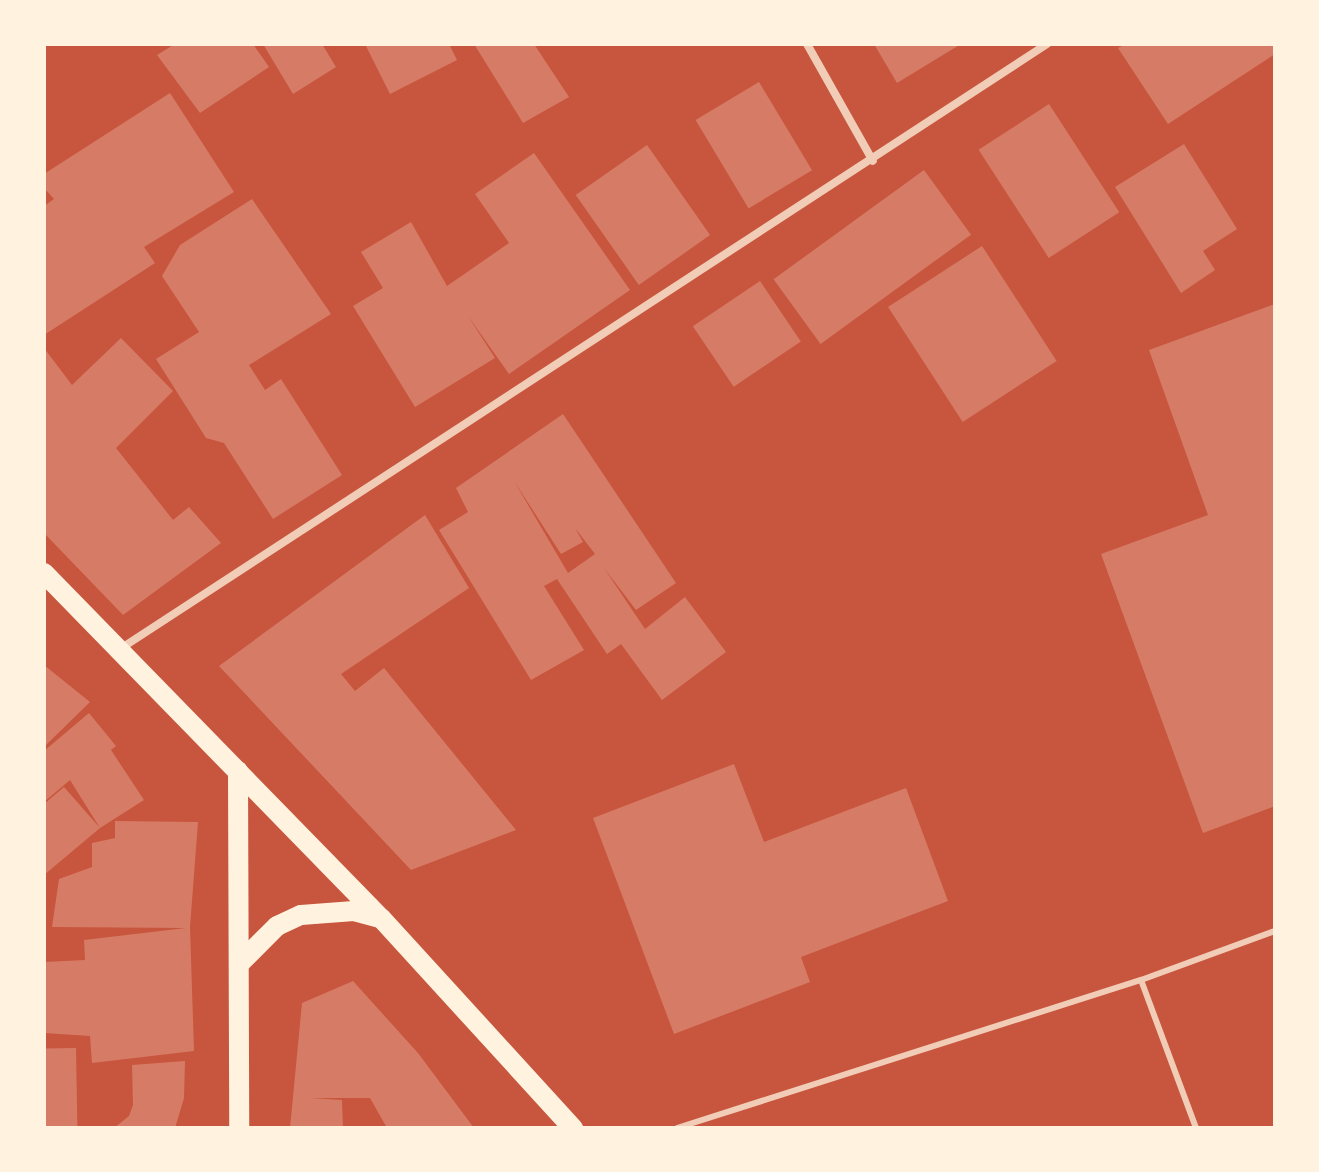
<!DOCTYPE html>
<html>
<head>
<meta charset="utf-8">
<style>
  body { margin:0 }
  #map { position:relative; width:1319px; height:1172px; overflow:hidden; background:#c8553d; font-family:Montserrat,sans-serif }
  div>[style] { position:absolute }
  .building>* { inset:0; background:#d67c66; transform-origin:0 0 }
  .service>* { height:6px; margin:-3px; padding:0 3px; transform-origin:3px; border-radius:3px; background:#f1ccb7 }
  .minor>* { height:8px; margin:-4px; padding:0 4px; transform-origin:4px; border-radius:4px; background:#f1ccb7 }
  .primary>* { height:20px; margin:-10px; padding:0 10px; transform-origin:10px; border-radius:10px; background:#fff3e0 }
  span { translate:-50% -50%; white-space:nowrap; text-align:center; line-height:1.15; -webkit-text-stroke:6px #fff3e0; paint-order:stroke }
  .frame { position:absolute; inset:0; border:46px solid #fff3e0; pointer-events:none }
</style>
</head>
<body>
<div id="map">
  <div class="building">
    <div style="clip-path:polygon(175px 44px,253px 44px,269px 67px,200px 113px,157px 55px)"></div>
    <div style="clip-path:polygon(263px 44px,322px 44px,336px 67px,293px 94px)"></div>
    <div style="clip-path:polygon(365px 44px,449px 44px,457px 60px,390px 94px)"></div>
    <div style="clip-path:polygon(474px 44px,534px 44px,569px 97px,523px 123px)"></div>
    <div style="clip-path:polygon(874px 44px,961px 44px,897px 83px)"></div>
    <div style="clip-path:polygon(1126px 44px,1275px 44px,1275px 54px,1168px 124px,1118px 48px)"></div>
    <div style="left:759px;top:82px;width:103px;height:74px;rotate:59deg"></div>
    <div style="clip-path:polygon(170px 93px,234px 192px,144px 247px,155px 263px,44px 335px,44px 206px,54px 199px,44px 188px,44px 174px)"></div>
    <div style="left:1049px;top:104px;width:129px;height:84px;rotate:57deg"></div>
    <div style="clip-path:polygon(1184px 144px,1237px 229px,1203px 251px,1215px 270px,1181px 293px,1115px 187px)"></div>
    <div style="left:647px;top:145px;width:110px;height:87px;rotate:55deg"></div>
    <div style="clip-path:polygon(534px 153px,630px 290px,509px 374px,468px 316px,495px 358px,415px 407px,353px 306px,383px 288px,361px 252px,411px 222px,447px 286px,509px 243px,475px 194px)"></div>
    <div style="left:924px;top:170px;width:80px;height:186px;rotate:54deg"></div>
    <div style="clip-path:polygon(252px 199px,331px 314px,249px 365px,265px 390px,281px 379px,342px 475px,273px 519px,224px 443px,206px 438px,156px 359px,199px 332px,162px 276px,180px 245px)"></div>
    <div style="left:982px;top:246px;width:137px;height:112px;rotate:57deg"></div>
    <div style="left:760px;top:281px;width:73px;height:81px;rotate:56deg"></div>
    <div style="clip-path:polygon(1275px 304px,1275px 806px,1203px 833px,1101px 554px,1208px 515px,1149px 350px)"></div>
    <div style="clip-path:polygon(121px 338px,173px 391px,116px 448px,173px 520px,189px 507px,221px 543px,123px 615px,44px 533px,44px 348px,72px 385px)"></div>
    <div style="clip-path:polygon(evenodd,563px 414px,676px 583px,636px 610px,604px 568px,645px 629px,685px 597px,726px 652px,662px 700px,621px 644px,607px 654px,557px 579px,544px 586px,584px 650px,531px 680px,439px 530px,468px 512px,456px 488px,563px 414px,514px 481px,561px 554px,583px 542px,575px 528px,595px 554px,568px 573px,514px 481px)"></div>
    <div style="clip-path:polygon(425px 515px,469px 588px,341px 674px,355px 691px,384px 668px,516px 830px,411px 870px,219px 666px)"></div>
    <div style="clip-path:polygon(44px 665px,90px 702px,44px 747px)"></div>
    <div style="clip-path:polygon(89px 713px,116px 746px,111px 750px,144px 800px,100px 828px,44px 875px,44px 804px,64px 787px,100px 828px,70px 780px,44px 802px,44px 751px)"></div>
    <div style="clip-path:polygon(734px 764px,764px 842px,906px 788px,948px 901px,801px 957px,810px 982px,674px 1034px,593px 818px)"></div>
    <div style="clip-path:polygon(115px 821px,198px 822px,190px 927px,194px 1051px,92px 1063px,90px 1036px,44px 1033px,44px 962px,85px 960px,84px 940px,186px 928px,52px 927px,59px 879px,92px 867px,92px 843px,115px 838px)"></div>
    <div style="clip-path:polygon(353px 981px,418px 1053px,474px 1128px,387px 1128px,370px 1098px,311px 1098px,342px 1100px,343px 1128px,290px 1128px,302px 1003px)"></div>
    <div style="left:76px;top:1048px;width:80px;height:32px;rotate:89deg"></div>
    <div style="clip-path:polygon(185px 1061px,184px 1098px,175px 1128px,114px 1128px,129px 1116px,133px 1105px,132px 1065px)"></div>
  </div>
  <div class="service">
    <div style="left:1141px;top:980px;width:158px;rotate:69.6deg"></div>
    <div style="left:677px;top:1128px;width:487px;rotate:-17.7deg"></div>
    <div style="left:1141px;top:980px;width:143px;rotate:-20.1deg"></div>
  </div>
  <div class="minor">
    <div style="left:807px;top:44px;width:134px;rotate:60.6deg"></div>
    <div style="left:120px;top:649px;width:1107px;rotate:-33.13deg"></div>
  </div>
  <div class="primary">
    <div style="left:44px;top:573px;width:482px;rotate:45.7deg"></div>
    <div style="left:381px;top:918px;width:285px;rotate:47.6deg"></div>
    <div style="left:238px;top:771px;width:357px;rotate:89.8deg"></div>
    <div style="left:240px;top:963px;width:52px;rotate:-45deg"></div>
    <div style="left:277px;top:926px;width:26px;rotate:-25deg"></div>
    <div style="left:301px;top:915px;width:53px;rotate:-4.3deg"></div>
    <div style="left:354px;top:911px;width:27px;rotate:15deg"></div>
  </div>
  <div class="frame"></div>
</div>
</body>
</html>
